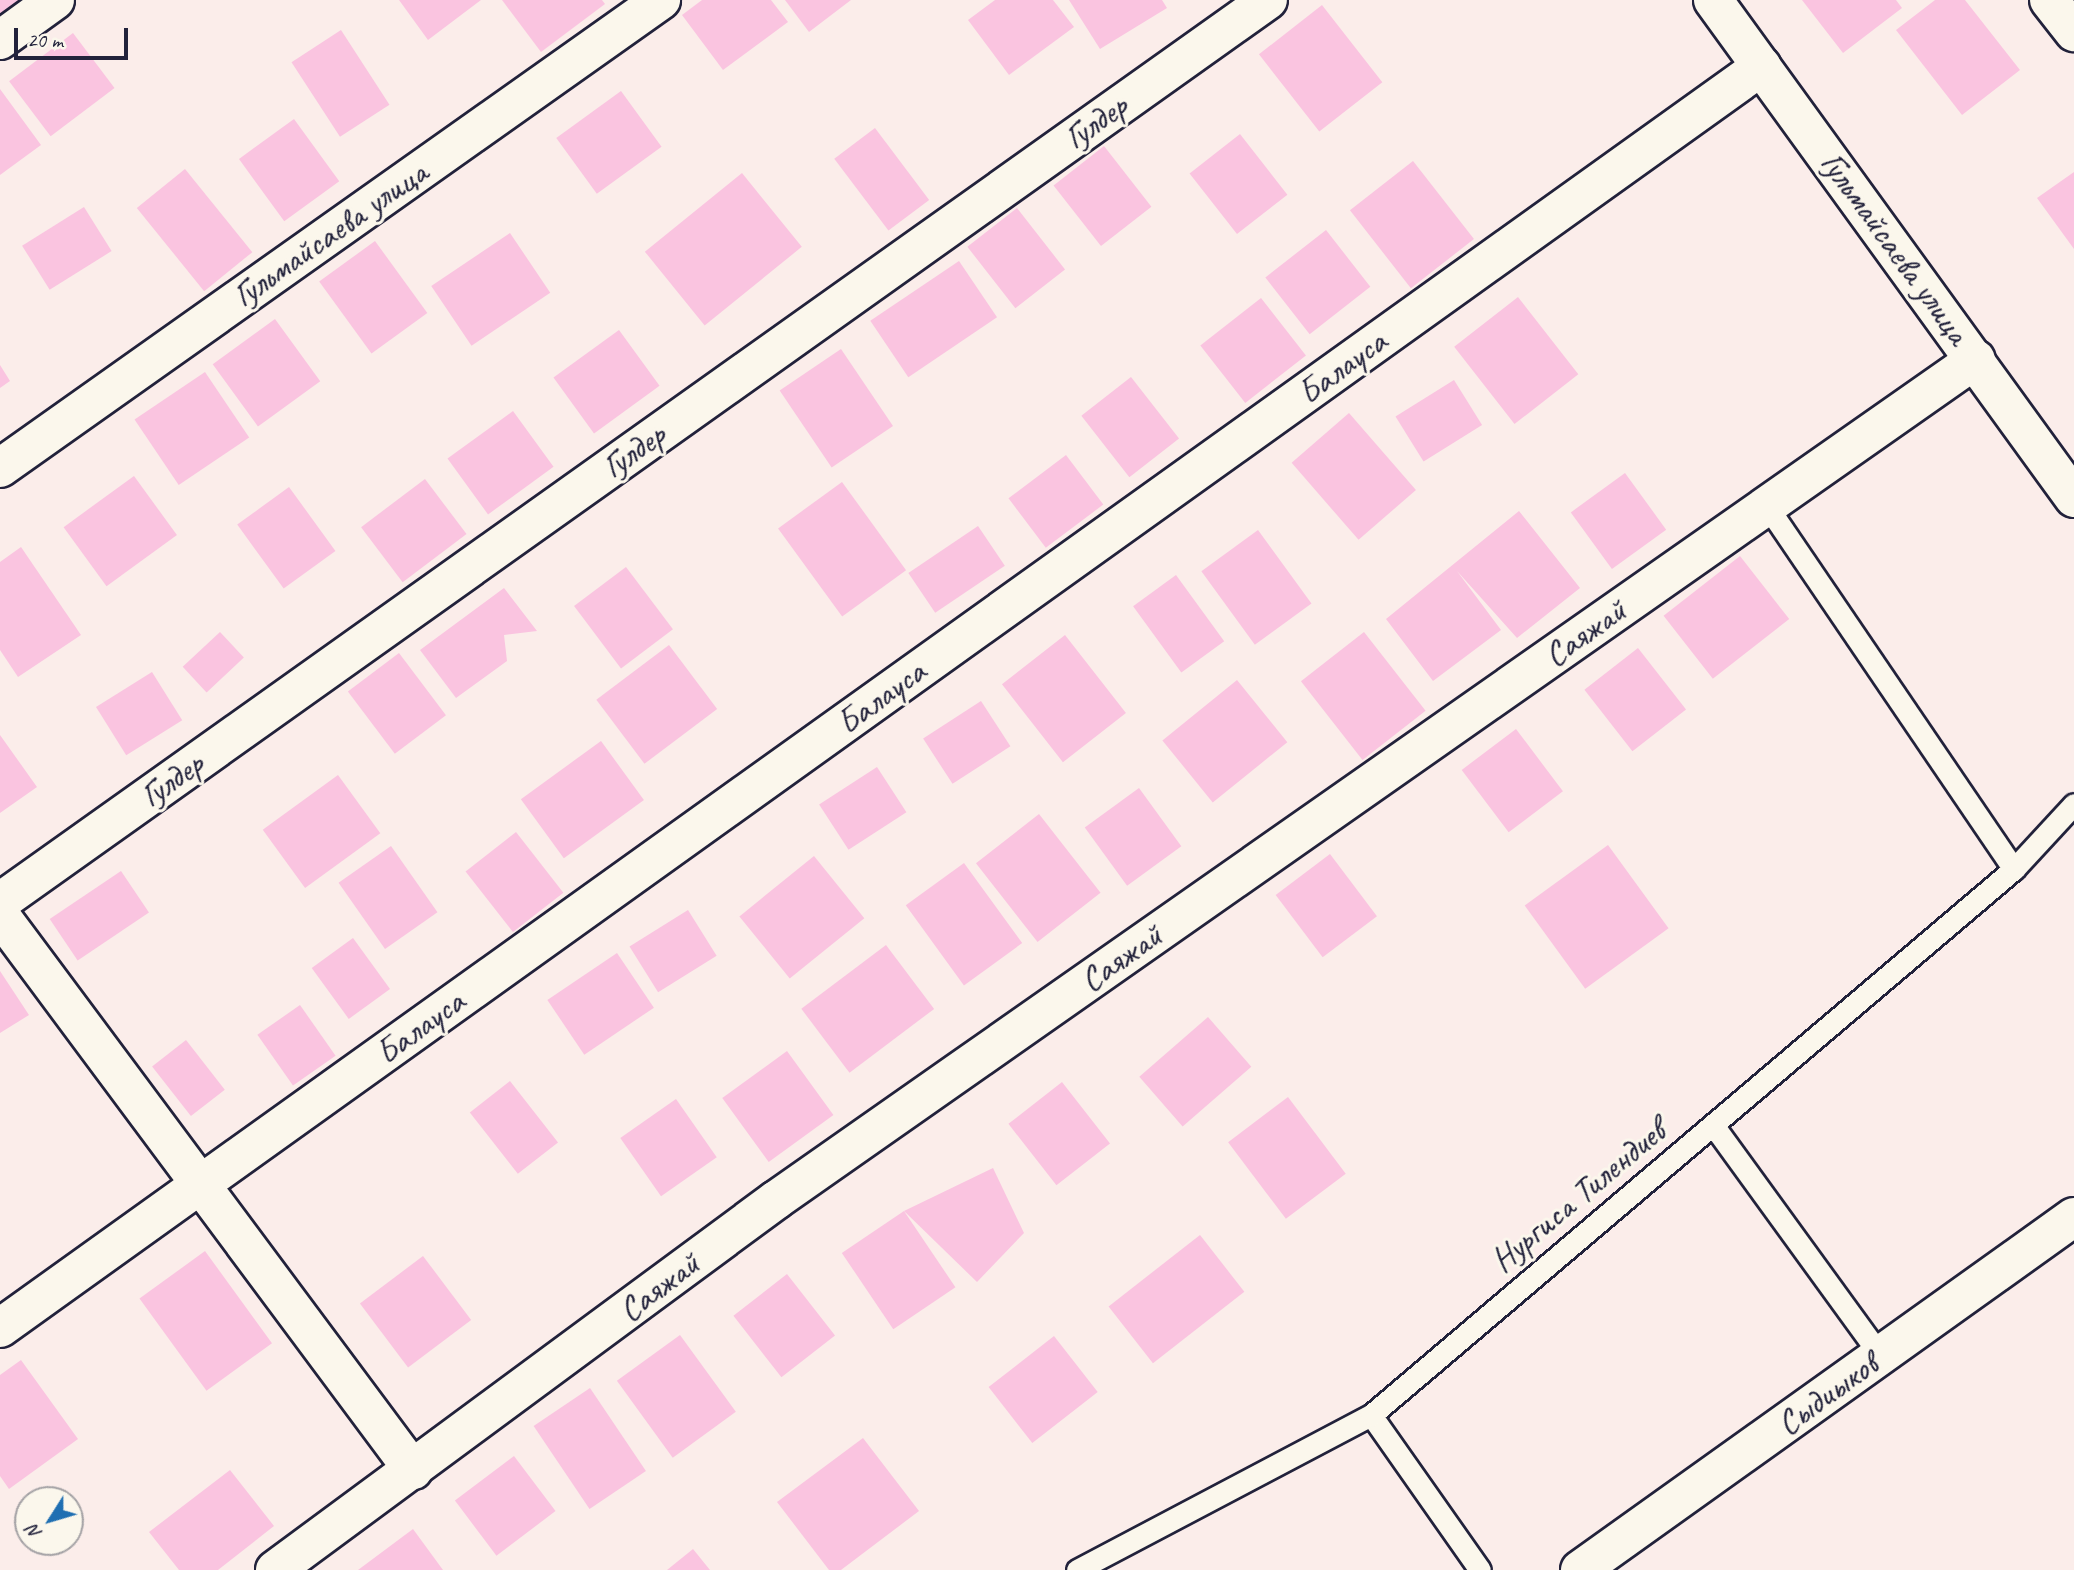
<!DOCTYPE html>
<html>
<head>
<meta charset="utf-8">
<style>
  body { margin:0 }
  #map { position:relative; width:2074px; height:1570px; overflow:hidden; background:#fbedea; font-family:Caveat,sans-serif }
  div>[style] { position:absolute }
  .building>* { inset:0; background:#fac4e0; transform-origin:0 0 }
  .roads { filter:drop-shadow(2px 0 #22223b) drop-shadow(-2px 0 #22223b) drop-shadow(0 2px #22223b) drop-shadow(0 -2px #22223b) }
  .lane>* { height:21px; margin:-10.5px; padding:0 10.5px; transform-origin:10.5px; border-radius:10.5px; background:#fbf7ec }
  .street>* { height:38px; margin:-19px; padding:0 19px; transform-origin:19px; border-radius:19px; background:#fbf7ec }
  .secondary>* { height:38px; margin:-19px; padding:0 19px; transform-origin:19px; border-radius:19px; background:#fbf7ec }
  span { translate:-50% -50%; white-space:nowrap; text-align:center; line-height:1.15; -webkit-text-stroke:6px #fbf7ec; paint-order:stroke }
  .street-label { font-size:35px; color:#22223b }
  .north { position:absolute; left:14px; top:1486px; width:70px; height:70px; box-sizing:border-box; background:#fbf7ec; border:2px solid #a4a2a5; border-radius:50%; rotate:233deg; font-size:19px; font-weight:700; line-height:28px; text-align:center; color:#22223b }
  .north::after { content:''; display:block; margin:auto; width:24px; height:32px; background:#1f6fb2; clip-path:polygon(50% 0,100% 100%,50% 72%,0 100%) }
  .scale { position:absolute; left:14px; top:28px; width:114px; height:32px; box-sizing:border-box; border:4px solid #22223b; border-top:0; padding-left:9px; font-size:21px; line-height:24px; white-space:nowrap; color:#22223b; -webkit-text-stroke:5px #fbf7ec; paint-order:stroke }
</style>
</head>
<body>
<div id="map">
  <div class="building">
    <div style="clip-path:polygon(0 0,26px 0,0 17px)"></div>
    <div style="clip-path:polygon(399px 0,481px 0,428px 40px)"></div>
    <div style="clip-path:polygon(502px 0,602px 0,605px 4px,541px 52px)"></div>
    <div style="clip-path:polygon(702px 0,771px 0,788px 22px,723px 70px,682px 15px)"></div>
    <div style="clip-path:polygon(785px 0,851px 0,809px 32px)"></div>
    <div style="clip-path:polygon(995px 0,1053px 0,1074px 27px,1009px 75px,968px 20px)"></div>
    <div style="clip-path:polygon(1069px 0,1162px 0,1167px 8px,1100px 49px)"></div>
    <div style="clip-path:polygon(1802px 0,1896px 0,1902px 8px,1843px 53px)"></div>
    <div style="clip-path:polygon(1935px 0,1965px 0,2020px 70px,1962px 115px,1896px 30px)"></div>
    <div style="left:1322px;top:5px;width:98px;height:80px;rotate:52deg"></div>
    <div style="left:341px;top:30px;width:89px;height:59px;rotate:57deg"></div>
    <div style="left:73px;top:33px;width:69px;height:80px;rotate:53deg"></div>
    <div style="clip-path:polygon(0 89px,41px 145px,0 175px)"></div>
    <div style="left:621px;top:91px;width:69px;height:80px;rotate:54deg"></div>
    <div style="left:294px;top:119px;width:77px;height:68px;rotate:54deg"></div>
    <div style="left:875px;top:128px;width:90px;height:51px;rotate:53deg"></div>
    <div style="left:1240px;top:134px;width:77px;height:64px;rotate:52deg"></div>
    <div style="left:1104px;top:146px;width:77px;height:64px;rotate:52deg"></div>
    <div style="left:1413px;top:161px;width:99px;height:80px;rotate:52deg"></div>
    <div style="left:185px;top:169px;width:107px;height:62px;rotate:51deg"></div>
    <div style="clip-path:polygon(2074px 172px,2074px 249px,2037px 198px)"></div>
    <div style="left:742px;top:173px;width:95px;height:125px;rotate:51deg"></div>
    <div style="left:84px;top:207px;width:52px;height:73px;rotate:58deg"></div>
    <div style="left:1017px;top:208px;width:78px;height:63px;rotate:52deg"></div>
    <div style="left:1326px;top:230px;width:72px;height:77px;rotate:52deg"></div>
    <div style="left:510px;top:233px;width:72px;height:95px;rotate:56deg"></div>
    <div style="left:375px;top:241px;width:89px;height:69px;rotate:54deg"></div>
    <div style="left:959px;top:261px;width:68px;height:107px;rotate:56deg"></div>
    <div style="left:1518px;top:297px;width:98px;height:81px;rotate:52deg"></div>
    <div style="left:1261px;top:298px;width:73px;height:77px;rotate:52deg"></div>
    <div style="left:275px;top:319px;width:77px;height:77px;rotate:54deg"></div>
    <div style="left:619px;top:330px;width:69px;height:81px;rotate:54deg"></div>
    <div style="left:841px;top:349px;width:93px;height:74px;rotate:56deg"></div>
    <div style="clip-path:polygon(0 365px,10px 381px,0 388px)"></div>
    <div style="left:205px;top:372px;width:79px;height:85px;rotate:56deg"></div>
    <div style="left:1131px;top:377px;width:78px;height:63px;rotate:52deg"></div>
    <div style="left:1454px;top:380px;width:53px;height:69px;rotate:58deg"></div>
    <div style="left:513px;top:411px;width:69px;height:81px;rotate:54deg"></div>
    <div style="left:1349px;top:413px;width:102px;height:76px;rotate:49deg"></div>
    <div style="left:1066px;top:455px;width:62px;height:72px;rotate:53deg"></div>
    <div style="left:1625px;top:473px;width:70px;height:67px;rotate:54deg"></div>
    <div style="left:134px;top:476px;width:73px;height:87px;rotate:54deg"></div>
    <div style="left:425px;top:479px;width:69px;height:80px;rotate:53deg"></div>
    <div style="left:842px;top:482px;width:109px;height:79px;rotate:54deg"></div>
    <div style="left:289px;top:487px;width:79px;height:64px;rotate:54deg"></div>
    <div style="clip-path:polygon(1519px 511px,1580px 588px,1517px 638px,1457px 571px,1501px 630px,1433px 681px,1386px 619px)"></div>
    <div style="left:978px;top:526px;width:48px;height:84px;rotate:56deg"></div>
    <div style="left:1258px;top:530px;width:91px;height:70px;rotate:54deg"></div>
    <div style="clip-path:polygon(21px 547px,81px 635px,18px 677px,0 650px,0 562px)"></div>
    <div style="left:1740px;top:556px;width:80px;height:97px;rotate:52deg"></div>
    <div style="left:626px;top:567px;width:78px;height:65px;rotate:53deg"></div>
    <div style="left:1176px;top:575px;width:82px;height:53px;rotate:54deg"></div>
    <div style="clip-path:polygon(504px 588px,537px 631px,504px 635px,507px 661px,456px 698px,420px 650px)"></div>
    <div style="left:220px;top:632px;width:35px;height:51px;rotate:47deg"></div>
    <div style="left:1364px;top:632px;width:100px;height:80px;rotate:52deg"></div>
    <div style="left:1065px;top:635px;width:99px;height:80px;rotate:52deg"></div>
    <div style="left:669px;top:645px;width:80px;height:91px;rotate:53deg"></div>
    <div style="left:1638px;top:648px;width:78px;height:68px;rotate:52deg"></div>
    <div style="left:399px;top:653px;width:78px;height:64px;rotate:53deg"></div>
    <div style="left:152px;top:672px;width:57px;height:66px;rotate:58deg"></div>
    <div style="left:1237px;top:680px;width:80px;height:96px;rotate:51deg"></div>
    <div style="left:981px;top:701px;width:54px;height:69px;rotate:57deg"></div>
    <div style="left:1516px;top:729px;width:78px;height:68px;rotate:53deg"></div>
    <div style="clip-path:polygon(0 735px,37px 787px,0 813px)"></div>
    <div style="left:601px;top:741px;width:73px;height:99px;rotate:54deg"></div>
    <div style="left:877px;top:767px;width:54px;height:69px;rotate:57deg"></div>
    <div style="left:338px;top:775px;width:72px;height:93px;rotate:54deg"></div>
    <div style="left:1139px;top:788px;width:72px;height:67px;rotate:54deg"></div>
    <div style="left:1039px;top:814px;width:100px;height:80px;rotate:52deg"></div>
    <div style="left:516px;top:832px;width:77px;height:64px;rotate:52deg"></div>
    <div style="left:1608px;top:845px;width:103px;height:103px;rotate:54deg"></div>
    <div style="left:391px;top:846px;width:81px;height:64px;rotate:55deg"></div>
    <div style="left:1330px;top:854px;width:78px;height:68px;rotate:53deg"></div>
    <div style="left:814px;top:856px;width:80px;height:96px;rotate:51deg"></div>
    <div style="left:964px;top:863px;width:99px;height:72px;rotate:54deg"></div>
    <div style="left:121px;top:871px;width:50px;height:86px;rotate:56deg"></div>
    <div style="left:688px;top:910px;width:54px;height:69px;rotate:58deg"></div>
    <div style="left:353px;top:938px;width:63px;height:51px;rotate:54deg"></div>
    <div style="left:886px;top:945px;width:80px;height:106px;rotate:53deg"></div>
    <div style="left:617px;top:953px;width:66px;height:84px;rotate:56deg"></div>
    <div style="clip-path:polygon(0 971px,29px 1015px,0 1033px)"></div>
    <div style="left:300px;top:1005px;width:62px;height:52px;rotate:55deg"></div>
    <div style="left:1208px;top:1017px;width:66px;height:91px;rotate:49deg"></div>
    <div style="left:186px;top:1040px;width:63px;height:43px;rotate:52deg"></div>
    <div style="left:787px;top:1051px;width:79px;height:80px;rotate:54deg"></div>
    <div style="left:510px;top:1081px;width:78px;height:51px;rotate:52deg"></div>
    <div style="left:1062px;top:1082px;width:78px;height:68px;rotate:52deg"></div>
    <div style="left:1288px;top:1097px;width:96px;height:75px;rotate:53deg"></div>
    <div style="left:676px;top:1099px;width:71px;height:68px;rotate:55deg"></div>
    <div style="clip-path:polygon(993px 1168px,1024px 1233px,977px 1282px,904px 1211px)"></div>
    <div style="left:904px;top:1211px;width:92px;height:75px;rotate:56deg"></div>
    <div style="left:1200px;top:1235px;width:72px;height:116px;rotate:52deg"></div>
    <div style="left:205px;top:1251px;width:114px;height:81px;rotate:54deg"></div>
    <div style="left:423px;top:1256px;width:80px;height:79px;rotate:53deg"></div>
    <div style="left:787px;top:1274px;width:78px;height:68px;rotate:52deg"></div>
    <div style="left:680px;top:1335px;width:95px;height:78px;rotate:54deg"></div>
    <div style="left:1054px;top:1336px;width:71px;height:83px;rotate:52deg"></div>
    <div style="clip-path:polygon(21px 1360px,78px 1439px,9px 1489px,0 1476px,0 1375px)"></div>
    <div style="left:590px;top:1388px;width:100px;height:68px;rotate:56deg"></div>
    <div style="clip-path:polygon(863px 1438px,919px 1511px,841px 1570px,829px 1570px,777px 1502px)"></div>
    <div style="left:514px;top:1456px;width:69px;height:74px;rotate:53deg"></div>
    <div style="clip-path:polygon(230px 1470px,274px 1526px,218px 1570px,179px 1570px,149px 1532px)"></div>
    <div style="clip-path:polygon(413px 1529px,443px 1570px,358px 1570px)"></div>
    <div style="clip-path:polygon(693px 1549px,710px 1570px,667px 1570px)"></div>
  </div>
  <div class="roads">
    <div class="lane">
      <div style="left:1767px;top:506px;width:439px;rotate:55.8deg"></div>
      <div style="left:1713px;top:1125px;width:284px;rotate:54deg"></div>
      <div style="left:1371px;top:1415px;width:189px;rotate:54.9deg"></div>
      <div style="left:1077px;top:1570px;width:332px;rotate:-27.8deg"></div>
      <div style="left:1371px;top:1415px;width:844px;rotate:-40.34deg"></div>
      <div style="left:2014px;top:869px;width:88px;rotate:-47.3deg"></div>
    </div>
    <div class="street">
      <div style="left:1713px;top:0;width:615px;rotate:54.06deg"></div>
      <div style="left:2049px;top:0;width:41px;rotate:52deg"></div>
      <div style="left:0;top:40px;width:68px;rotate:-36deg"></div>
      <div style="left:0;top:468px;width:810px;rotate:-35.3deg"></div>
      <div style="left:0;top:902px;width:1556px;rotate:-35.43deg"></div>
      <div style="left:0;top:915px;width:692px;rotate:53.35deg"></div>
      <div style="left:0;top:1328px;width:2167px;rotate:-35.61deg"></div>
      <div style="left:275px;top:1570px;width:623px;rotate:-36.45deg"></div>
      <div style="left:776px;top:1200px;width:1465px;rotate:-35.02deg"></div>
    </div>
    <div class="secondary">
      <div style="left:1580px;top:1570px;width:607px;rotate:-35.55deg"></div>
    </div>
  </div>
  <div class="street-label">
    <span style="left:1096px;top:122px;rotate:-35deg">Гулдер</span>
    <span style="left:330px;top:234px;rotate:-35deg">Гульмайсаева улица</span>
    <span style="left:1895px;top:248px;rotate:54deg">Гульмайсаева улица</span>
    <span style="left:1342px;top:367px;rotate:-36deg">Балауса</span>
    <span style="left:634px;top:451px;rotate:-35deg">Гулдер</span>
    <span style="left:1585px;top:633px;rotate:-35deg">Саяжай</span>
    <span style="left:881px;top:697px;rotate:-36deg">Балауса</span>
    <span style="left:172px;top:780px;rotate:-35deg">Гулдер</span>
    <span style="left:1121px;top:958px;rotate:-35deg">Саяжай</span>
    <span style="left:420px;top:1027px;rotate:-36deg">Балауса</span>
    <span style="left:1578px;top:1196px;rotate:-40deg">Нургиса Тилендиев</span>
    <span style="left:659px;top:1287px;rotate:-37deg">Саяжай</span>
    <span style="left:1827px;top:1394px;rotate:-36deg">Сыдиыков</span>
  </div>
  <div class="north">N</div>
  <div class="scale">20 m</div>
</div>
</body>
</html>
